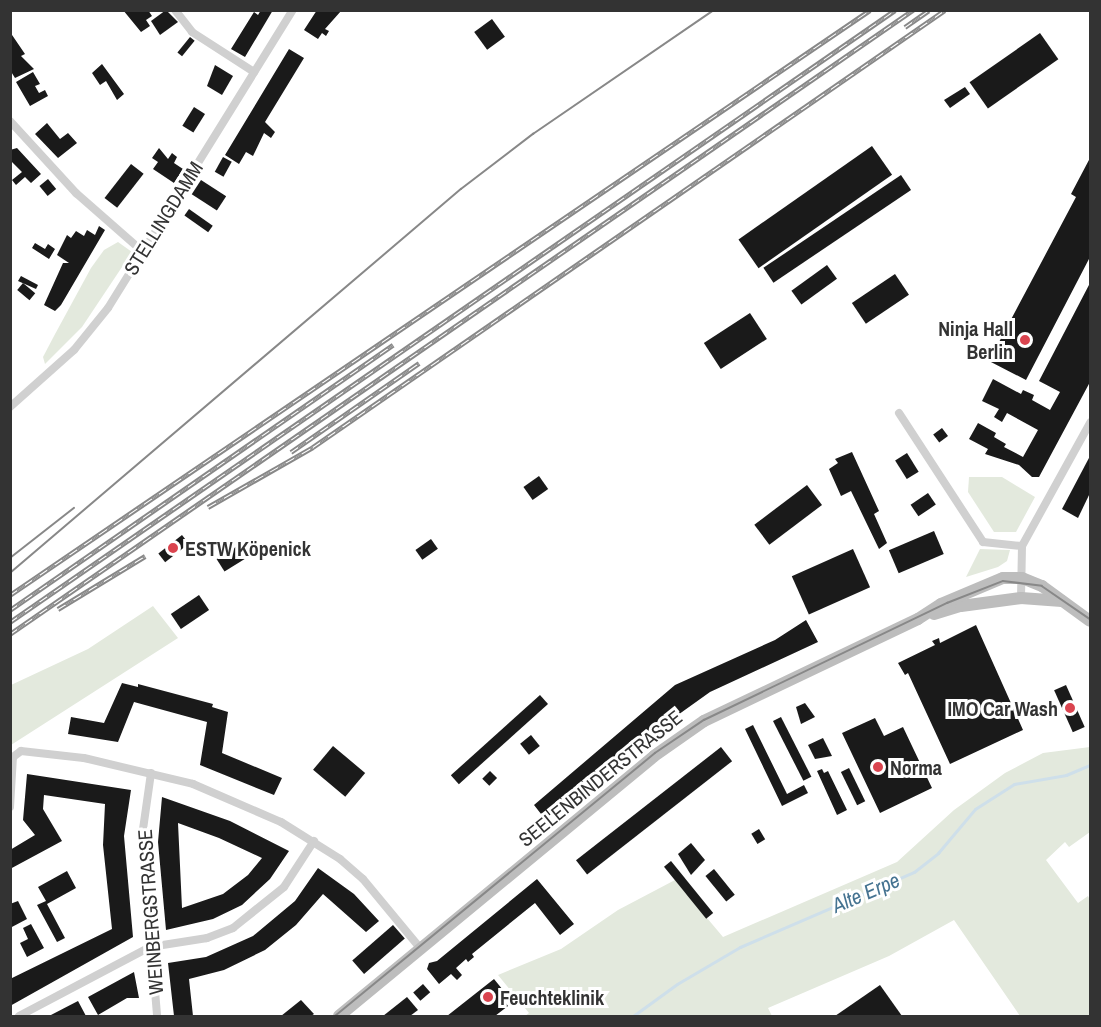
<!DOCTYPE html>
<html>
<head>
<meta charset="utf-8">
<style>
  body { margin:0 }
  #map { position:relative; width:1101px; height:1027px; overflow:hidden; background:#fff; font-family:"Archivo Narrow",sans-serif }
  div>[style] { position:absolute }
  .green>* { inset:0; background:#e3e9dd }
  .stream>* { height:3px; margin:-1.5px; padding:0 1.5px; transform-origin:1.5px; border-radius:1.5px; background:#cedfea }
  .building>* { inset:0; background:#1a1a1a; transform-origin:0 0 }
  .street>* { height:8px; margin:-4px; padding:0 4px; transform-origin:4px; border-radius:4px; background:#d0d0d0 }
  .secondary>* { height:12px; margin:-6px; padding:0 6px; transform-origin:6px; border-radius:6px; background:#bdbdbd }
  .tram>* { height:1.5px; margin:-0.75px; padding:0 0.75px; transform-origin:0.75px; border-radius:0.75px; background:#888 }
  .rail>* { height:5px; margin-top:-2.5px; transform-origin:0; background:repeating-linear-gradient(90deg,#fff 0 9px,#888 0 18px); box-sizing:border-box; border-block:2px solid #888 }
  .dots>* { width:16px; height:16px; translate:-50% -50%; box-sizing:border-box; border:3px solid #fff; border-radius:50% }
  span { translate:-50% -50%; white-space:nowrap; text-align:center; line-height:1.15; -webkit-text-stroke:6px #fff; paint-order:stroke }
  .street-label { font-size:20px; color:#333 }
  .poi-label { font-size:20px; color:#333; font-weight:700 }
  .right { translate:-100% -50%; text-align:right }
  .left { translate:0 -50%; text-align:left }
  .water-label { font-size:21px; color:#457391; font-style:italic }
  .frame { position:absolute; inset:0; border:12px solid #333; pointer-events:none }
</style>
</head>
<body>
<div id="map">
  <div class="green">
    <div style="clip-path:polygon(118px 242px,132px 252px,82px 327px,45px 364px,43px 357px,54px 336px,91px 268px,104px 250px)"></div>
    <div style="clip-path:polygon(969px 477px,1002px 477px,1035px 497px,1016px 532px,994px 532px,968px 492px)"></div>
    <div style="clip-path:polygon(980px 549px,1010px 550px,1007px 561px,998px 567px,966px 577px)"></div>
    <div style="clip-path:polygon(153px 606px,178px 638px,11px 745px,11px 685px,88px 649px)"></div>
    <div style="clip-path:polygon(1090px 747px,1090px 832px,1069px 847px,1065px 842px,1046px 860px,1078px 903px,1088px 896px,1090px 900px,1090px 1016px,1020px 1016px,954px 920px,889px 956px,768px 1008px,772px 1016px,525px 1016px,529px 1013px,498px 975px,561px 949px,618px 910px,675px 880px,723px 937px,897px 862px,954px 810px,1005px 773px,1043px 753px)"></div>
  </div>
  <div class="stream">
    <div style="left:633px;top:1016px;width:54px;rotate:-36deg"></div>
    <div style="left:677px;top:984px;width:73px;rotate:-30.4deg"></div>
    <div style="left:740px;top:947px;width:189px;rotate:-23.3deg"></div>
    <div style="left:914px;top:872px;width:31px;rotate:-38deg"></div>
    <div style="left:938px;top:853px;width:57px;rotate:-49.9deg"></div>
    <div style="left:975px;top:809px;width:46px;rotate:-32.7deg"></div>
    <div style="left:1014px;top:784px;width:53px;rotate:-9.8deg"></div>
    <div style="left:1066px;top:775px;width:26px;rotate:-23deg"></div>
  </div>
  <div class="building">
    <div style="clip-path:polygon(123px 10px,148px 10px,152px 16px,146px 20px,150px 26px,141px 32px)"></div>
    <div style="clip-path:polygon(166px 10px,178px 22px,160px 35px,151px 21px)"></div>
    <div style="clip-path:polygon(261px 10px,273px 10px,245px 57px,231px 49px,254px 12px,258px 15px)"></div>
    <div style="clip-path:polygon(317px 10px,341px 11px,325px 29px,329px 31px,326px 36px,322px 33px,318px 39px,304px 30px)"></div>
    <div style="left:492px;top:19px;width:22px;height:22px;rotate:54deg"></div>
    <div style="clip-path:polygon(10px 32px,25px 54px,21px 56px,34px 69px,15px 78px,10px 70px)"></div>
    <div style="left:1040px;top:33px;width:32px;height:86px;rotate:55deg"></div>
    <div style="left:190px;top:37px;width:6px;height:20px;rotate:39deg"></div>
    <div style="clip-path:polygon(289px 49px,304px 58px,265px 122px,275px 132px,271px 138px,264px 133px,253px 156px,246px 152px,239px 164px,225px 155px)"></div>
    <div style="clip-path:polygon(102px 64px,124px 94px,117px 100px,106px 81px,100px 85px,92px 73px)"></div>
    <div style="clip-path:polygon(215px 65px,233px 76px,222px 95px,207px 86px)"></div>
    <div style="clip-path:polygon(33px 72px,40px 84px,35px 86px,39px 93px,45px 90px,48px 96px,30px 106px,16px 82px)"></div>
    <div style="clip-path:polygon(965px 87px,970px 94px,950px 108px,944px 100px)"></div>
    <div style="left:194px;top:107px;width:13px;height:22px;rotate:32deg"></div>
    <div style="clip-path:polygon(47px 123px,60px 139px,68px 133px,77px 143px,58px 158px,35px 134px)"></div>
    <div style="left:872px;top:146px;width:35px;height:163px;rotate:55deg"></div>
    <div style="clip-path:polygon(17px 148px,41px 174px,31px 183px,25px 177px,16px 185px,12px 180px,22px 172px,10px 160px,10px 150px)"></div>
    <div style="clip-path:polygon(159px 148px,168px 159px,172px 153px,177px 157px,174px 163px,183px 169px,174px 183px,153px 169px,158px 162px,152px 158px)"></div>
    <div style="left:223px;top:157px;width:10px;height:17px;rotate:29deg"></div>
    <div style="clip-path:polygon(1090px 158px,1090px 257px,1026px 380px,989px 361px,1076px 197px,1071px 194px)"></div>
    <div style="left:131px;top:164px;width:16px;height:43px;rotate:38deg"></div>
    <div style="left:901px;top:175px;width:18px;height:166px;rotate:56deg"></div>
    <div style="left:48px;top:179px;width:13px;height:11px;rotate:51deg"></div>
    <div style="left:201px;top:180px;width:30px;height:17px;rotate:33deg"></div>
    <div style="left:189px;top:209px;width:29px;height:8px;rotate:35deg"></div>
    <div style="clip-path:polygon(99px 226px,105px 230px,61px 305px,55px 311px,44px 305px,63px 263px,69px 263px,57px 255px,67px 235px,71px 238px,76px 231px,84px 236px,87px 230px,95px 235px)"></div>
    <div style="clip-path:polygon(35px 243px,45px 249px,48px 244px,55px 249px,49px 259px,32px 248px)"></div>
    <div style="left:827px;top:265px;width:17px;height:44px;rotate:54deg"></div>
    <div style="left:895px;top:274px;width:25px;height:52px;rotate:56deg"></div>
    <div style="clip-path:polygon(21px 276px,38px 285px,36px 289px,18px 281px)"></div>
    <div style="left:23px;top:283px;width:16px;height:9px;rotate:40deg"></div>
    <div style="clip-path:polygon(1090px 283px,1090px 382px,1039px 477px,1032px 477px,1019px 465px,985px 454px,988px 449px,969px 439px,978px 423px,996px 433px,994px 437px,1006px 444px,1004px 447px,1023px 457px,1038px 430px,1007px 413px,1002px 422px,994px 417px,999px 409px,982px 401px,993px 379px,1021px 394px,1023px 390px,1034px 395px,1032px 400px,1050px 410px,1060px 392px,1039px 381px)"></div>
    <div style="left:750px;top:313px;width:31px;height:55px;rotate:57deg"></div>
    <div style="left:942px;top:428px;width:10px;height:11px;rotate:53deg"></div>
    <div style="clip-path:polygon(852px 452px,879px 511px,874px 514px,887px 543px,879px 549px,851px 491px,841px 496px,829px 469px,838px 463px,835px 459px)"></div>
    <div style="left:907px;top:453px;width:22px;height:14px;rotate:58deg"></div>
    <div style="clip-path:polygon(1090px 456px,1090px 493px,1078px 518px,1062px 509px)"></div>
    <div style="left:539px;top:476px;width:16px;height:19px;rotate:55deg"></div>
    <div style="left:807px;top:485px;width:25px;height:66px;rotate:53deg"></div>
    <div style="left:928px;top:493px;width:14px;height:21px;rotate:56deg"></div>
    <div style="left:934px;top:531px;width:25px;height:49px;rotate:67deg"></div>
    <div style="left:182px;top:535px;width:11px;height:30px;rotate:52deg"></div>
    <div style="left:431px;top:539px;width:12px;height:19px;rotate:55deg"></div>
    <div style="left:242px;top:543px;width:15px;height:30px;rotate:58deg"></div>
    <div style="left:853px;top:549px;width:42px;height:67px;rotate:66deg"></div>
    <div style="left:199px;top:595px;width:18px;height:34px;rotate:56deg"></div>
    <div style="clip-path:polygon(806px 620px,818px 642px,710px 692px,668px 722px,666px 720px,545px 819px,534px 805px,675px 685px,775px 640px)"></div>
    <div style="clip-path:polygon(976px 625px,1023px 730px,950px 764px,908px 673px,905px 675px,898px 663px,935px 645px,932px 641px,939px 638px,940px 643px)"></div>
    <div style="clip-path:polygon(122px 683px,138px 687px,138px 684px,213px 704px,212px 707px,228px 712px,222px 753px,282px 778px,274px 795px,200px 765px,207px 722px,134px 702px,118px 742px,68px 734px,71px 717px,104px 723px)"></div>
    <div style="left:1066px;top:685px;width:46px;height:13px;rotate:66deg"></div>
    <div style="left:540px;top:695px;width:12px;height:120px;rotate:48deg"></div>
    <div style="clip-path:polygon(805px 703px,815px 717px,801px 724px,796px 707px)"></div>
    <div style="left:781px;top:717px;width:67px;height:9px;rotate:63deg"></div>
    <div style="clip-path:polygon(875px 718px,884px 736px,903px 727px,932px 788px,880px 813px,842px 733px)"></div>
    <div style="clip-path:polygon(753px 725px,787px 794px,804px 785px,808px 793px,782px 806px,745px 729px)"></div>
    <div style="left:531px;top:735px;width:14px;height:14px;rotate:51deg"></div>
    <div style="clip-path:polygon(823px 738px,832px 756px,815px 759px,808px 745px)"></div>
    <div style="left:333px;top:746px;width:42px;height:31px;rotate:40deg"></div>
    <div style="left:721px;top:747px;width:18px;height:184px;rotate:52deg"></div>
    <div style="left:849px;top:768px;width:37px;height:9px;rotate:64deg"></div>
    <div style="clip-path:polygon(822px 769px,824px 773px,828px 771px,847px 810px,837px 815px,817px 771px)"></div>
    <div style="left:490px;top:771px;width:10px;height:11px;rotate:45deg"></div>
    <div style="clip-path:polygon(27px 774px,131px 790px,124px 836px,133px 937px,10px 1006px,10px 979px,112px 929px,103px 845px,105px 804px,44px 795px,43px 809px,62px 841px,10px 869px,10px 850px,35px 835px,23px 820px)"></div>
    <div style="clip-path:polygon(evenodd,162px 797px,230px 821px,289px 851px,270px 879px,242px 905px,213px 919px,166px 930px,158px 842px,162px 797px,178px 823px,219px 838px,262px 858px,248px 875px,223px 894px,182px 908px,178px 823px)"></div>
    <div style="left:759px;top:829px;width:12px;height:9px;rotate:59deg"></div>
    <div style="clip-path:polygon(691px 843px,705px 860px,691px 875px,678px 854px)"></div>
    <div style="left:671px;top:861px;width:67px;height:9px;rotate:51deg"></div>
    <div style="clip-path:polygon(318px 868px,354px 894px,379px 921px,366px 932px,323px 894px,296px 925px,265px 950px,224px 970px,189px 979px,193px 1016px,174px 1016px,168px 963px,206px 957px,253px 936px,295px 901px)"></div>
    <div style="left:714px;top:869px;width:33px;height:11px;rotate:51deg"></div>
    <div style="clip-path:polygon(67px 871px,76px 888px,47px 904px,65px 938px,57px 942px,37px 905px,46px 901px,38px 887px)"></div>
    <div style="clip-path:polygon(537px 879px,574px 924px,560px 935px,535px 903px,472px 954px,474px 957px,468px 962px,466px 959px,456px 968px,462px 975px,457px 980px,451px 974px,439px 984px,427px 969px,429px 963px,437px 961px)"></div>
    <div style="clip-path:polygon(18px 901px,27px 919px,10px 928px,10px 904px)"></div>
    <div style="clip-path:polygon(31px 924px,44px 948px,27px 957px,20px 943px,28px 939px,23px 928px)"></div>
    <div style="left:393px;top:925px;width:18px;height:54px;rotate:49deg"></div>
    <div style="clip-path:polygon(134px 972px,139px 998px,127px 998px,98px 1015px,88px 997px)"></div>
    <div style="clip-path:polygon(494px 979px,507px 995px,503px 999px,508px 1006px,495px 1016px,447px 1016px)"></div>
    <div style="left:423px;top:984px;width:11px;height:13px;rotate:49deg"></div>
    <div style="clip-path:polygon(880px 985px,902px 1016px,835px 1016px)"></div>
    <div style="clip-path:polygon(407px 997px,418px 1010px,410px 1016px,383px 1016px)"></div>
    <div style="clip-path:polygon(301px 1000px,314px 1014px,311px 1016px,281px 1016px)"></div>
    <div style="clip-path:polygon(78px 1001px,86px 1016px,49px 1016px)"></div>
  </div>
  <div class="street">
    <div style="left:175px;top:10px;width:28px;rotate:52deg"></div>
    <div style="left:192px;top:32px;width:74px;rotate:32.8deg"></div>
    <div style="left:10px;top:121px;width:98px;rotate:47.5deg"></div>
    <div style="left:76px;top:193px;width:88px;rotate:41.3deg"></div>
    <div style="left:10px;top:407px;width:86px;rotate:-41.7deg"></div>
    <div style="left:74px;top:350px;width:54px;rotate:-51deg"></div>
    <div style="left:108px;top:308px;width:351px;rotate:-58.2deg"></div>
    <div style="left:899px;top:413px;width:154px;rotate:56.9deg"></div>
    <div style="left:983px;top:542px;width:39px;rotate:6deg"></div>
    <div style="left:1021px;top:598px;width:52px;rotate:-88.9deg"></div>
    <div style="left:1022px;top:546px;width:141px;rotate:-61.1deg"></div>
    <div style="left:151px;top:773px;width:64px;rotate:98.1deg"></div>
    <div style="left:142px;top:836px;width:181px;rotate:85.2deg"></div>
    <div style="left:10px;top:807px;width:50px;rotate:-86.6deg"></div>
    <div style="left:13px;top:757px;width:10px;rotate:-37deg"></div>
    <div style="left:21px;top:751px;width:63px;rotate:6.3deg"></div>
    <div style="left:84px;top:758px;width:112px;rotate:13.4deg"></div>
    <div style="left:193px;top:784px;width:96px;rotate:23.4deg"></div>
    <div style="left:281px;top:822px;width:70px;rotate:32.1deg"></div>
    <div style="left:340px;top:859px;width:30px;rotate:41deg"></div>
    <div style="left:363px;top:879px;width:91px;rotate:50.4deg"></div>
    <div style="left:19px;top:1016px;width:148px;rotate:-27.8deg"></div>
    <div style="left:150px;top:947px;width:58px;rotate:-9deg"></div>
    <div style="left:207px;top:938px;width:28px;rotate:-21deg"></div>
    <div style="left:233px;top:928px;width:65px;rotate:-38.8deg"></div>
    <div style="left:284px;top:887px;width:55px;rotate:-56.9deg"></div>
  </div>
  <div class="secondary">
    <div style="left:934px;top:614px;width:28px;rotate:-17deg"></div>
    <div style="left:961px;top:606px;width:61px;rotate:-7.6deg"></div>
    <div style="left:1021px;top:598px;width:41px;rotate:4.2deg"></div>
    <div style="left:339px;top:1016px;width:408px;rotate:-39.5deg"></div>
    <div style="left:654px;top:756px;width:61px;rotate:-35deg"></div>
    <div style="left:704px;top:721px;width:237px;rotate:-25.5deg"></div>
    <div style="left:918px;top:619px;width:27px;rotate:-33deg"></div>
    <div style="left:941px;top:604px;width:67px;rotate:-22.8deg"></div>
    <div style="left:1003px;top:578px;width:19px"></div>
    <div style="left:1022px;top:578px;width:22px;rotate:22deg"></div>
    <div style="left:1042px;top:586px;width:59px;rotate:36.1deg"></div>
  </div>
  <div class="tram">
    <div style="left:10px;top:558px;width:81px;rotate:-38deg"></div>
    <div style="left:10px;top:573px;width:592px;rotate:-40.41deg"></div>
    <div style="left:461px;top:189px;width:91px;rotate:-37.4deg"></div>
    <div style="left:533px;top:134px;width:219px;rotate:-34.4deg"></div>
    <div style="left:335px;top:1016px;width:414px;rotate:-39.4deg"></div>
    <div style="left:655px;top:753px;width:59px;rotate:-34deg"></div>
    <div style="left:704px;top:720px;width:270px;rotate:-25.7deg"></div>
    <div style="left:947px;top:603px;width:60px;rotate:-21.4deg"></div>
    <div style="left:1003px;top:581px;width:39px;rotate:7deg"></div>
    <div style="left:1042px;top:586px;width:58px;rotate:34.5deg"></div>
  </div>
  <div class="rail">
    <div style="left:905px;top:27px;width:29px;rotate:-35deg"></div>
    <div style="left:291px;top:452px;width:156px;rotate:-34.8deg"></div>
    <div style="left:208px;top:507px;width:121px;rotate:-29.7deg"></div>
    <div style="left:313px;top:447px;width:768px;rotate:-34.66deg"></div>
    <div style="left:10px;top:595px;width:1040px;rotate:-34.22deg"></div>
    <div style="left:58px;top:609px;width:102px;rotate:-31.3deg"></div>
    <div style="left:10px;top:610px;width:466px;rotate:-34.7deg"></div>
    <div style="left:10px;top:622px;width:1076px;rotate:-34.66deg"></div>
    <div style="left:10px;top:634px;width:1098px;rotate:-34.65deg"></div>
  </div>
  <div class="dots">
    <div style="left:1025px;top:340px;background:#da444f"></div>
    <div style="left:173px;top:548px;background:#da444f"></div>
    <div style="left:1070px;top:708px;background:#da444f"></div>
    <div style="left:878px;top:767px;background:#da444f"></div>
    <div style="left:488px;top:997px;background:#da444f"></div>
  </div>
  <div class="street-label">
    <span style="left:163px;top:218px;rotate:-58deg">STELLINGDAMM</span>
    <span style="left:600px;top:778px;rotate:-39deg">SEELENBINDERSTRASSE</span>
    <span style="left:150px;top:912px;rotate:-94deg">WEINBERGSTRASSE</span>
  </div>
  <div class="poi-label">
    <span class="right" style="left:1013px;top:340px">Ninja Hall<br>Berlin</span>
    <span class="left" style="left:185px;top:548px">ESTW Köpenick</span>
    <span class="right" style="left:1058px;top:708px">IMO Car Wash</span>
    <span class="left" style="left:890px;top:767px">Norma</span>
    <span class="left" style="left:500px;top:997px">Feuchteklinik</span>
  </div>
  <div class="water-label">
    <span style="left:866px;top:893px;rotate:-23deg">Alte Erpe</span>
  </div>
  <div class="frame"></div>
</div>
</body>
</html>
